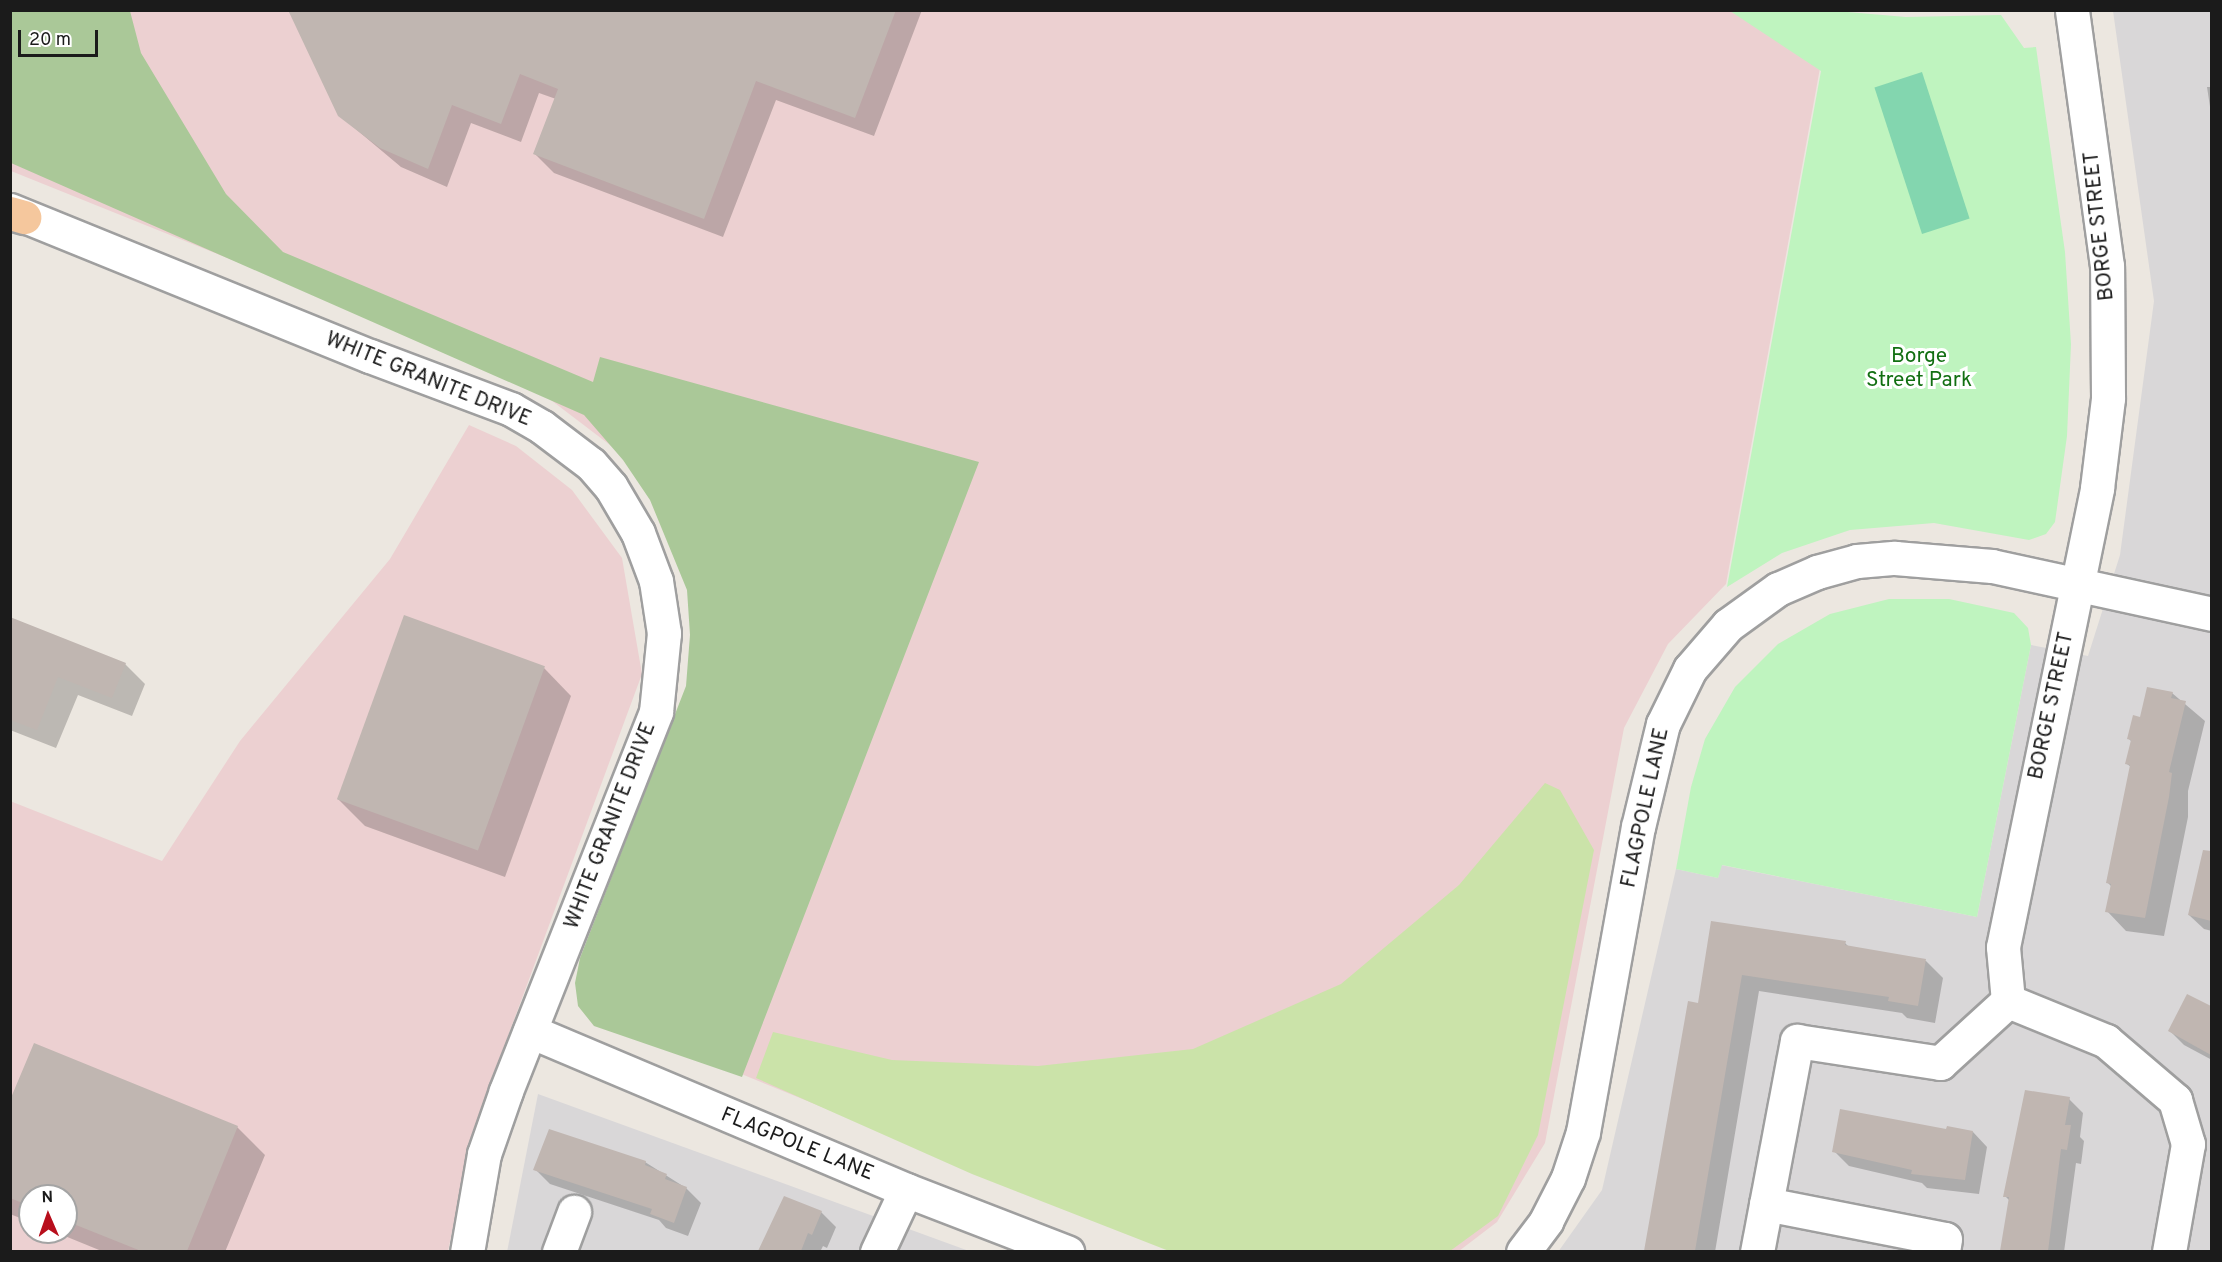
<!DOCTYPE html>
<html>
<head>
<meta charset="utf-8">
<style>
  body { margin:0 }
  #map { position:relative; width:2222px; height:1262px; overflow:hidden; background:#ece7e0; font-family:Overpass,sans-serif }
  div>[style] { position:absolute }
  .residential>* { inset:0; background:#d9d7d8 }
  .commercial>* { inset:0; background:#ecd0d1 }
  .grass>* { inset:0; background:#cbe3a9 }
  .forest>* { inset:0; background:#aac898 }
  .park>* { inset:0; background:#bff4bf }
  .pitch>* { inset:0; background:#83d6af; transform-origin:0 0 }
  .shadow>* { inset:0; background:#0003 }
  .building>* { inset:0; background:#c0b6b1; transform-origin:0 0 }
  .roads { filter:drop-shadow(2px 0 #9f9f9f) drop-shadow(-2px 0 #9f9f9f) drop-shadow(0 2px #9f9f9f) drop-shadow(0 -2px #9f9f9f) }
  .minor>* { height:33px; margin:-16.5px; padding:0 16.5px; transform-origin:16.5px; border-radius:16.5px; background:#fff }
  .primary>* { height:33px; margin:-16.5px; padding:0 16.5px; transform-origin:16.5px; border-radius:16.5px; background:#f5c79d }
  span { translate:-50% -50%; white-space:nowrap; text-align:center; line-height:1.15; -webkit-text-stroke:6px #fff; paint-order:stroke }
  .street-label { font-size:21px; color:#1b1b1b }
  .park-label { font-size:21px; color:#126f12 }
  .frame { position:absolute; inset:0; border:12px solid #1b1b1b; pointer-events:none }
  .north { position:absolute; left:18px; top:1184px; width:60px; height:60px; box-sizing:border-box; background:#fff; border:2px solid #a4a4a4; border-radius:50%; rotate:358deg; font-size:16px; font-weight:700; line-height:24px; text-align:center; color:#1b1b1b }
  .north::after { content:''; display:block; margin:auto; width:21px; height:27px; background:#b80e1c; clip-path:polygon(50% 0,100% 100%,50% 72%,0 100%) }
  .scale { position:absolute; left:18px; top:30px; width:80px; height:27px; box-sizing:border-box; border:3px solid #1b1b1b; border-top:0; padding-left:8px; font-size:18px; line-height:21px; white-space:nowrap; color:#1b1b1b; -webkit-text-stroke:4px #fff; paint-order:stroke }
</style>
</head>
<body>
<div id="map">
  <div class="residential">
    <div style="clip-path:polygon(2113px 11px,2211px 11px,2211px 1251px,1558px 1252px,1602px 1190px,1676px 869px,1718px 878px,1721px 865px,1977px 917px,2031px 645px,2088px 656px,2120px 555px,2154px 301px)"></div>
    <div style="clip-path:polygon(538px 1094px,969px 1251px,507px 1252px)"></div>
  </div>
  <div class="commercial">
    <div style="clip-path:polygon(1734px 10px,1820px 68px,1726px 584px,1668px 644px,1624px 728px,1545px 1143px,1497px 1222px,1459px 1251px,1175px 1251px,604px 1018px,701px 670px,687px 565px,631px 461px,518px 375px,11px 171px,10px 11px)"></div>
    <div style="clip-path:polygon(evenodd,469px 425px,516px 446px,572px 490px,622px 558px,642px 674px,474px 1128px,448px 1251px,11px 1251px,10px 801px,162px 861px,240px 741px,390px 559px,469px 425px,30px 1196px,66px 1196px,66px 1232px,30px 1232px,30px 1196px)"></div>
  </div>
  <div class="grass">
    <div style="clip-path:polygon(1545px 783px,1560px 790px,1594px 850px,1538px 1135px,1498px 1216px,1450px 1251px,1169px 1251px,972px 1174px,756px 1078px,773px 1032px,892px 1060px,1038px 1066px,1193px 1049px,1341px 984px,1459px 885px)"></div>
  </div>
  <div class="forest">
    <div style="clip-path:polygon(11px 10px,130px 11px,141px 53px,226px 194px,283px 252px,593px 382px,600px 357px,979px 462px,742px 1077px,594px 1026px,578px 1006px,575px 983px,580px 958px,686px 686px,690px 635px,687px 590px,650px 500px,623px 460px,584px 415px,11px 163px)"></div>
  </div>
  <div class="park">
    <div style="clip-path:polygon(1824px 10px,1906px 17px,2001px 15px,2024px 48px,2036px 47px,2065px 252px,2071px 344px,2067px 436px,2055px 522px,2046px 534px,2029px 540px,1934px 523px,1850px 530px,1782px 553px,1727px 587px,1821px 71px,1730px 11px)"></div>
    <div style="clip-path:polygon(1889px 599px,1949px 599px,2014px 613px,2028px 628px,2031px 645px,1977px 917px,1722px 865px,1718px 878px,1676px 869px,1691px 787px,1705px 739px,1735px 687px,1778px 644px,1830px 614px)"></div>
  </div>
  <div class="pitch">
    <div style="left:1922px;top:72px;width:154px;height:50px;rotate:72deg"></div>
  </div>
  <div class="shadow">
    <div style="clip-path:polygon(295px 10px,922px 10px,874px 136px,776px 100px,723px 237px,554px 173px,535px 154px,556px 99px,539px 93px,521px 142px,471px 123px,447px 187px,401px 167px,339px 115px)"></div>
    <div style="clip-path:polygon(2207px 87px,2212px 87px,2212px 120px)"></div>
    <div style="clip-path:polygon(10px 619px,125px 664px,145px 684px,132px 716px,78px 695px,56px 748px,10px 730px)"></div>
    <div style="clip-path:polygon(544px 668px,571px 696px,505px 877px,365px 826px,338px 799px)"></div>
    <div style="clip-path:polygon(2172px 693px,2205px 721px,2188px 791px,2188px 817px,2164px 936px,2126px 931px,2107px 911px,2112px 887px,2107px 882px,2131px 767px,2127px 764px,2132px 742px,2129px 739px,2142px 718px)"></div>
    <div style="clip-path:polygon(2198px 877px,2212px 880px,2212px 931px,2204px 929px,2189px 915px)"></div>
    <div style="clip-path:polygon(1712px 923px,1845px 943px,1850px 948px,1926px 961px,1943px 978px,1935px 1023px,1907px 1018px,1902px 1013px,1759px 991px,1715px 1252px,1648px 1252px,1690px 1003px,1699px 1004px)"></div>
    <div style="clip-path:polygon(2188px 996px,2212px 1008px,2212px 1060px,2184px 1045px,2170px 1031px)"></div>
    <div style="clip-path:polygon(2069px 1099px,2083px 1113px,2080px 1137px,2084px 1141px,2081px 1164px,2076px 1163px,2064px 1252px,2001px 1252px,2010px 1201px,2005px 1196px)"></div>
    <div style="clip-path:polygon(10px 1104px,237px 1127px,265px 1155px,225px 1252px,104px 1252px,55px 1232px,66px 1232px,66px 1196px,30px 1196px,30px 1222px,10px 1214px)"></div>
    <div style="clip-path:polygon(1973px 1132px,1987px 1147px,1979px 1194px,1927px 1188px,1922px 1183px,1849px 1166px,1834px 1151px)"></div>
    <div style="clip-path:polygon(645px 1162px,686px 1188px,701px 1203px,688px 1236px,666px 1228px,659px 1220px,550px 1184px,535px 1169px)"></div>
    <div style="clip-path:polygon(785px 1198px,821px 1212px,836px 1227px,827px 1248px,823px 1246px,820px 1252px,761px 1252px)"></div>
  </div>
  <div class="building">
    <div style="clip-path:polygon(288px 10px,896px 10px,855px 118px,756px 81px,704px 219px,533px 154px,558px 89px,520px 74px,501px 124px,452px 105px,428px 169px,380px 148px,338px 116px)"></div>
    <div style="left:404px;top:615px;width:150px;height:196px;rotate:20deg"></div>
    <div style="clip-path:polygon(10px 617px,126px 663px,112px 698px,58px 677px,37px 730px,10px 720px)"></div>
    <div style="clip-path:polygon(2147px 687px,2173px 692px,2171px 698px,2186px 701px,2169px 772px,2172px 773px,2169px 797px,2145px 918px,2105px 912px,2111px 884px,2106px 883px,2130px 765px,2125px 764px,2131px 740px,2127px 739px,2133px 715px,2140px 717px)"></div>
    <div style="clip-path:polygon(2203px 850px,2211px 851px,2211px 921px,2188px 915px)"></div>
    <div style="clip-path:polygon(1711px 921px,1846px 941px,1845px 945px,1926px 959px,1918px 1006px,1888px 1001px,1889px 997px,1742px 975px,1695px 1251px,1644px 1251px,1688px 1001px,1698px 1003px)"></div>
    <div style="clip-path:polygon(2187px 994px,2211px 1006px,2211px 1055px,2168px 1031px)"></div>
    <div style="clip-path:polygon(34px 1043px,238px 1126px,187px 1251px,141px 1251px,66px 1221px,66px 1196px,30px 1196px,30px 1206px,10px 1198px,10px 1100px)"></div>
    <div style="clip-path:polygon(2025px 1090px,2070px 1097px,2065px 1125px,2071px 1125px,2067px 1150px,2061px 1149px,2048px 1251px,2000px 1251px,2009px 1197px,2003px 1197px)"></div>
    <div style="clip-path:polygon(1840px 1109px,1946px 1129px,1947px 1126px,1973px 1131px,1965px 1180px,1911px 1174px,1912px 1170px,1832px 1152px)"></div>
    <div style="clip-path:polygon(549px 1129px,646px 1161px,645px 1165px,667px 1174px,665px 1179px,687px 1187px,674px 1223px,650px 1214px,652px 1209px,533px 1170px)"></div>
    <div style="clip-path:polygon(784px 1196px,822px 1211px,812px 1235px,808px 1233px,801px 1251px,758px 1251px)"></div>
  </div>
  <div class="roads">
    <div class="minor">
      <div style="left:10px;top:210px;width:388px;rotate:22.1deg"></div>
      <div style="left:370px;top:356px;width:151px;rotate:20.6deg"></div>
      <div style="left:511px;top:409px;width:36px;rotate:30deg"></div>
      <div style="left:542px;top:427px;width:61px;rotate:37.1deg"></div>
      <div style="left:591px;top:464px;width:30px;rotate:49deg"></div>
      <div style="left:611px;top:487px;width:53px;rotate:59.6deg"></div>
      <div style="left:638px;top:533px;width:51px;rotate:69.4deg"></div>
      <div style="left:656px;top:581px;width:53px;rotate:81.3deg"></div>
      <div style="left:664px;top:633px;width:79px;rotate:95.8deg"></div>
      <div style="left:656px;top:712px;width:408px;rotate:111.6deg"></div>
      <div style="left:506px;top:1091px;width:67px;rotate:109.2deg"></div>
      <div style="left:484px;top:1154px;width:99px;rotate:99.8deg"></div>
      <div style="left:2008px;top:1001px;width:54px;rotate:-95.3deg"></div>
      <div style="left:2003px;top:947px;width:469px;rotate:-78.4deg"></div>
      <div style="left:2097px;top:488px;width:91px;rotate:-83deg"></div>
      <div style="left:2108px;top:398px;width:132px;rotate:-90.4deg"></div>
      <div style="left:2107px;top:266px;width:258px;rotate:-97.8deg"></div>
      <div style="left:2008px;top:1001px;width:106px;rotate:22.2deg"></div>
      <div style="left:2106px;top:1041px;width:91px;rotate:40.5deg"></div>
      <div style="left:2175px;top:1100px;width:46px;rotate:73.5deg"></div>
      <div style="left:2188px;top:1144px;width:110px;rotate:100deg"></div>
      <div style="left:530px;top:1031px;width:408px;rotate:22.9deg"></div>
      <div style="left:906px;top:1190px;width:173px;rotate:21.1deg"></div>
      <div style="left:1766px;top:1204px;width:182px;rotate:11.1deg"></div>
      <div style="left:1945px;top:1239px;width:13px;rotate:99deg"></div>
      <div style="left:559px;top:1252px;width:43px;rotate:-69.4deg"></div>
      <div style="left:877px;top:1252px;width:68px;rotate:-64.9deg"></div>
      <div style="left:1523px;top:1252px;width:39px;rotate:-53deg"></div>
      <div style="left:1546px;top:1221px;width:48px;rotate:-62.9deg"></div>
      <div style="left:1568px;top:1178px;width:48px;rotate:-71.9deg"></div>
      <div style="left:1583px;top:1132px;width:310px;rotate:-79.8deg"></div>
      <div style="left:1638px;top:827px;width:106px;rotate:-76.4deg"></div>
      <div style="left:1663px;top:724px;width:61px;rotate:-63.9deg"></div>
      <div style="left:1690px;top:669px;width:58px;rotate:-49.2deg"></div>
      <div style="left:1728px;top:625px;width:62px;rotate:-35.8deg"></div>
      <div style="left:1778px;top:589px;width:43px;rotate:-23.6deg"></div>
      <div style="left:1817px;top:572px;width:41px;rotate:-15.4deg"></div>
      <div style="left:1857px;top:561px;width:38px;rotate:-5deg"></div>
      <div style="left:1895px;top:558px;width:97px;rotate:4.7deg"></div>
      <div style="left:1992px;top:566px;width:225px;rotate:12.3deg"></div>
      <div style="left:1757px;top:1252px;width:215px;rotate:-79.3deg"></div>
      <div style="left:1797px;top:1041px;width:145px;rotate:8.7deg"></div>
      <div style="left:1940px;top:1063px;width:92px;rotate:-42.4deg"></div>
    </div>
    <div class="primary">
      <div style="left:10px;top:213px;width:15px;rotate:16deg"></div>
    </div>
  </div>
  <div class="street-label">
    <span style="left:2100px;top:226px;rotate:-96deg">BORGE STREET</span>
    <span style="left:428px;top:380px;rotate:22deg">WHITE GRANITE DRIVE</span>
    <span style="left:2052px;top:706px;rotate:-78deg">BORGE STREET</span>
    <span style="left:1646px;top:808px;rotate:-78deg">FLAGPOLE LANE</span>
    <span style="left:611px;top:826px;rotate:-69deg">WHITE GRANITE DRIVE</span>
    <span style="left:797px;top:1145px;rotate:22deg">FLAGPOLE LANE</span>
  </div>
  <div class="park-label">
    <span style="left:1919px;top:369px">Borge<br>Street Park</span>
  </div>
  <div class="frame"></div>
  <div class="north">N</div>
  <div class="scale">20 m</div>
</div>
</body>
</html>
